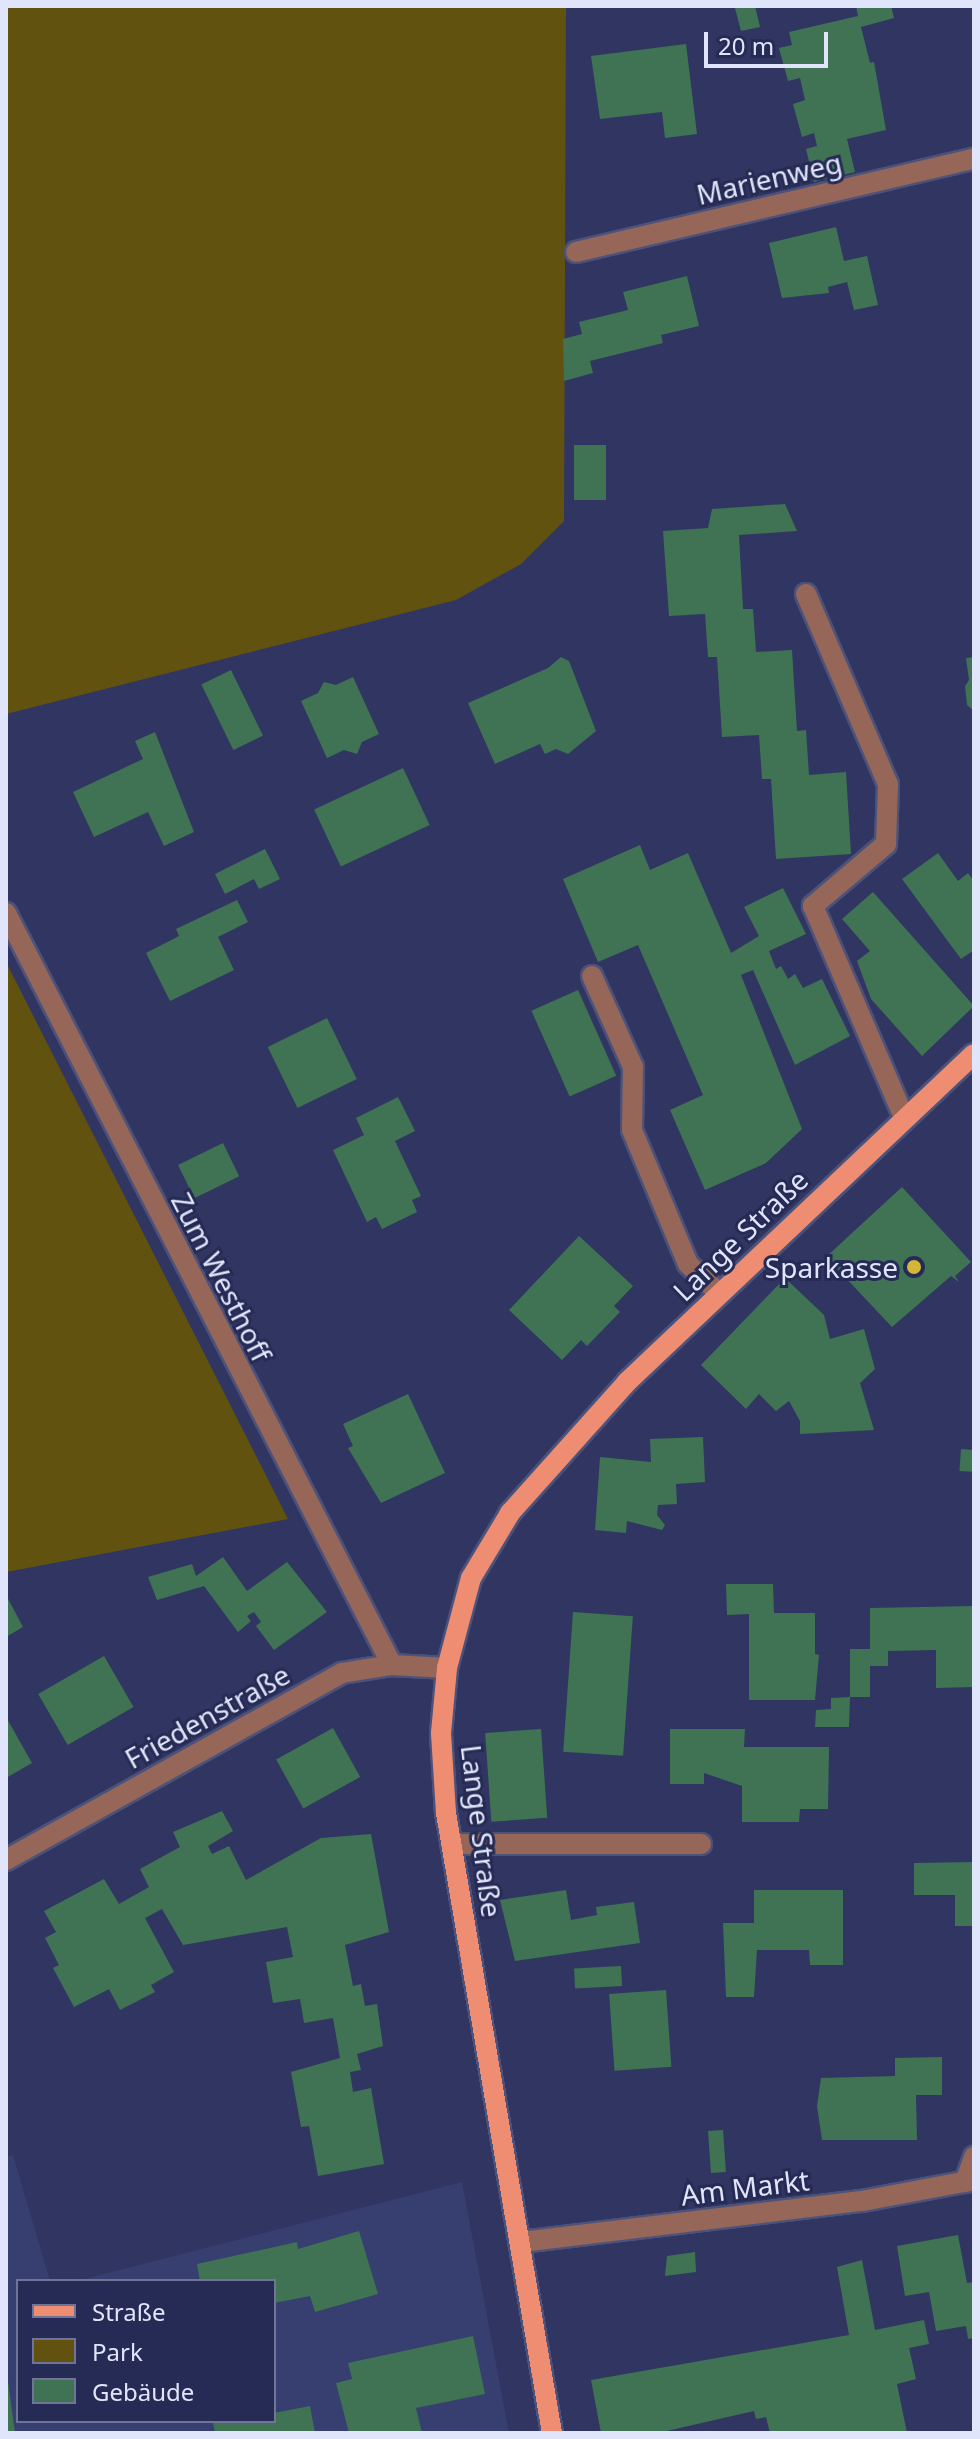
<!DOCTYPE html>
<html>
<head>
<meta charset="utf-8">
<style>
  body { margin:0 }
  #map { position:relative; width:980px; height:2439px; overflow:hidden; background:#303661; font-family:"Noto Sans",sans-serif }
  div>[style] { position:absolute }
  .built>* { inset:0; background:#373e70 }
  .green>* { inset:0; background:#615210 }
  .building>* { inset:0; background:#3f7354; transform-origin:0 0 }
  .roads { filter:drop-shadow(2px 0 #4c527a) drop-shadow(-2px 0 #4c527a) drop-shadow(0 2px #4c527a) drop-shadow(0 -2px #4c527a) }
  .minor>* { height:20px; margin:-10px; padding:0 10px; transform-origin:10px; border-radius:10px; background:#966658 }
  .major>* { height:20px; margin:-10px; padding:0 10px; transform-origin:10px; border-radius:10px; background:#ef8d72 }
  .dots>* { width:22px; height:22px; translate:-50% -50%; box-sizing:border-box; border:4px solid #262b55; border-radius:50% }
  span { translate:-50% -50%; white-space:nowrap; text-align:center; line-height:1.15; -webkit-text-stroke:6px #262b55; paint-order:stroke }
  .street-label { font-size:28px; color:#e0e5fb }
  .poi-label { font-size:28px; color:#e0e5fb }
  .right { translate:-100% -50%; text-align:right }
  .frame { position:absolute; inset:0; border:8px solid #e0e5fb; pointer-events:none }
  .legend { position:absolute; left:16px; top:2279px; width:260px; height:144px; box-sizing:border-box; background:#262b55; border:2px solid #707597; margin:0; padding:10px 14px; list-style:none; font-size:24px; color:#e0e5fb }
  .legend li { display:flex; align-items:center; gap:16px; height:40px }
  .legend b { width:40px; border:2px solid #707597 }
  .scale { position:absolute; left:704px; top:32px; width:124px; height:36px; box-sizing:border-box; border:4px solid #e0e5fb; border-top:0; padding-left:10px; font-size:24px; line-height:28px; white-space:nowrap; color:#e0e5fb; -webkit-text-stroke:6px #262b55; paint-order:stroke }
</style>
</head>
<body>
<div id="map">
  <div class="built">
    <div style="clip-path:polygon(13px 2155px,50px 2281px,18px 2281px,18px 2421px,274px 2421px,274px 2281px,77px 2281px,462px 2182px,509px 2433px,6px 2433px,6px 2157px)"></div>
  </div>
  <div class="green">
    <div style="clip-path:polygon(6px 6px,566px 6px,564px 521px,521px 564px,456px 600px,6px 714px)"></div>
    <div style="clip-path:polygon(6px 962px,288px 1519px,6px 1572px)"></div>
  </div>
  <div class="building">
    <div style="clip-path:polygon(747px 6px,755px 6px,760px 27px,741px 31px,735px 8px)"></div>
    <div style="clip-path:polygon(856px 6px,891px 6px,894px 18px,861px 27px,870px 63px,874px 62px,886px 130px,847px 139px,855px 172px,814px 182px,806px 149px,817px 146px,814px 133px,802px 137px,793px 104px,805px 100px,800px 78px,788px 81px,779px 48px,792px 45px,789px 32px,858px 16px)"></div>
    <div style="clip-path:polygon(686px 44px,697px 134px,665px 138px,662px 112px,600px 119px,591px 56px)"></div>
    <div style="clip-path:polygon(836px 227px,844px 261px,867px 256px,878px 305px,854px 310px,847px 282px,828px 287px,829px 293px,782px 298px,769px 243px)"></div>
    <div style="clip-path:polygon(687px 276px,699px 326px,661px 335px,663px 343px,590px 361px,593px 373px,564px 381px,563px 339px,582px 334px,579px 322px,628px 310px,623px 292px)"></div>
    <div style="left:574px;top:445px;width:32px;height:55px"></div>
    <div style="clip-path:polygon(785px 504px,797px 531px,739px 535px,743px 609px,753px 609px,756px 652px,792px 650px,797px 731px,806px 730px,809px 775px,846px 772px,851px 854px,776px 859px,771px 779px,762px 779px,759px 735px,722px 737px,717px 657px,708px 657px,705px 614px,669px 616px,663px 531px,708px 528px,712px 509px)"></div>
    <div style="clip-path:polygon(561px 657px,569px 661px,596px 731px,568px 754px,556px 749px,545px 754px,540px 744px,495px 764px,468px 703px,548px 668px)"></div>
    <div style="clip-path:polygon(974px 657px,974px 711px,967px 705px,965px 686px,969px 680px,966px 658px)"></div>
    <div style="left:231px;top:670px;width:73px;height:33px;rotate:64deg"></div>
    <div style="clip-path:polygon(353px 677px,379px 734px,362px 742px,357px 754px,344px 750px,327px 758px,301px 701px,318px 693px,324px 682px,336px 685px)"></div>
    <div style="clip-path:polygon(155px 732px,194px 832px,164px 846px,148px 812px,94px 837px,73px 792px,143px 759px,135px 741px)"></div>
    <div style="left:403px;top:768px;width:63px;height:98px;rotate:65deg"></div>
    <div style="clip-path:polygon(640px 845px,650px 870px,688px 853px,731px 953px,759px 936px,744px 907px,783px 888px,806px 934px,769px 951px,776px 969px,781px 966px,788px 979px,795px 974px,803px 988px,822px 979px,850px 1036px,795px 1065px,753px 970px,741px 975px,802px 1129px,766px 1163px,705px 1190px,670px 1110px,703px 1095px,638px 945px,598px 962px,563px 879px)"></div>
    <div style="clip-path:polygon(265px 849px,280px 879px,259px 889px,254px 879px,225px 894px,215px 874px)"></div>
    <div style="clip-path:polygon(938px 853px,958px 881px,968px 873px,974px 881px,974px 950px,961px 959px,902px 879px)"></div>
    <div style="clip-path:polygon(873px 892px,974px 1006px,922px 1056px,871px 999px,857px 961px,870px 951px,842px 919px)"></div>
    <div style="clip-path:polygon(237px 900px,248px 922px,218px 937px,234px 970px,170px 1001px,146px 953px,179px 936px,176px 929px)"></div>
    <div style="left:578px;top:990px;width:94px;height:51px;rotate:66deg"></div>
    <div style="left:327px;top:1018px;width:68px;height:66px;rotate:64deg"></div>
    <div style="clip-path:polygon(398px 1097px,415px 1131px,395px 1141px,421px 1196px,412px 1200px,417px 1212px,382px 1229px,376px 1217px,367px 1222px,333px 1150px,364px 1135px,356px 1118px)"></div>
    <div style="left:223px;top:1143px;width:37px;height:50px;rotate:64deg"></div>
    <div style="clip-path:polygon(902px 1187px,971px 1262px,955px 1276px,959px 1282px,951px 1276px,892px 1327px,826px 1257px)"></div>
    <div style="clip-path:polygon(579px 1236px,633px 1286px,614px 1306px,620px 1312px,587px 1346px,581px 1340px,562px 1360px,509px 1310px)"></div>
    <div style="clip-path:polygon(785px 1278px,824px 1315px,830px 1339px,864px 1329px,875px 1369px,860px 1383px,874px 1430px,800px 1434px,800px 1421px,789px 1401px,776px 1411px,759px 1394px,746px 1409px,701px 1365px)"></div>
    <div style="clip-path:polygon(408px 1394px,445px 1473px,381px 1503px,348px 1448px,353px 1446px,343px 1424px)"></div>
    <div style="clip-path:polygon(703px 1437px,705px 1482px,676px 1484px,677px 1504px,658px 1505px,657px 1515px,665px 1525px,662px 1530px,627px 1521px,626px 1533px,595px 1530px,600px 1457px,651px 1462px,650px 1439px)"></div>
    <div style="left:961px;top:1449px;width:13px;height:22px;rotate:4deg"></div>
    <div style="clip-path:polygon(223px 1557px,247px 1591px,287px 1562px,327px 1612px,274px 1650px,256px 1626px,261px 1622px,254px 1612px,247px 1616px,251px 1621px,238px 1632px,204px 1586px,157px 1600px,148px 1577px,192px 1564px,196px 1576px)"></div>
    <div style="clip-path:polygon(726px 1584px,773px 1584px,774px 1613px,815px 1613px,815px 1654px,819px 1655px,815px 1700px,749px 1700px,749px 1614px,727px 1615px)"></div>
    <div style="clip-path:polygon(6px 1595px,23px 1627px,6px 1637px)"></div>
    <div style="clip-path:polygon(974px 1606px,974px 1687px,936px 1688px,936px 1650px,888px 1651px,888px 1666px,870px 1666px,870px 1697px,850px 1697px,850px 1649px,870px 1649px,870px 1608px)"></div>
    <div style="left:573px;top:1612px;width:60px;height:140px;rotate:4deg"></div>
    <div style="left:104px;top:1656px;width:59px;height:76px;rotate:60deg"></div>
    <div style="clip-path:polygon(850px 1697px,849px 1727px,815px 1727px,816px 1710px,831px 1709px,831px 1698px)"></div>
    <div style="clip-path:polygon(6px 1717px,32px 1763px,6px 1778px)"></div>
    <div style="left:333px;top:1728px;width:56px;height:65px;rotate:61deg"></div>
    <div style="left:541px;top:1729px;width:89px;height:56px;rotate:86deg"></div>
    <div style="clip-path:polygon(670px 1729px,745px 1729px,744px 1747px,829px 1747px,828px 1809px,800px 1809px,799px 1822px,742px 1822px,742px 1786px,704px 1773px,704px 1784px,670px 1784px)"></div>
    <div style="clip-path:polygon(222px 1811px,233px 1831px,208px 1846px,212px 1854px,229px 1846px,246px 1880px,321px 1838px,371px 1834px,389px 1932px,345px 1945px,353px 1986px,361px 1984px,365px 2006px,377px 2004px,383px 2046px,357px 2054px,361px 2070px,350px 2072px,353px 2092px,371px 2088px,384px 2164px,318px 2176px,309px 2126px,301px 2127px,291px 2072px,340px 2058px,333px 2018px,304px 2023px,300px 1999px,273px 2003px,266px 1962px,293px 1957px,287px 1927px,183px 1945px,162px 1909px,145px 1918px,174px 1972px,151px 1985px,155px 1992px,120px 2010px,109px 1989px,74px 2007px,53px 1968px,59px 1965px,45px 1938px,56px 1932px,44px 1911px,104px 1879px,119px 1904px,149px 1887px,140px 1869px,180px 1847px,173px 1832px)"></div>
    <div style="clip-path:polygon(974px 1862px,974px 1926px,955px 1926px,955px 1895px,914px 1895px,914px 1863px)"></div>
    <div style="clip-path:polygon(566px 1890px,571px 1920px,597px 1915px,596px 1907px,634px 1902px,640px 1943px,515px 1961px,500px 1900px)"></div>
    <div style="clip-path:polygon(754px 1890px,843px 1890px,843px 1965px,810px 1965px,809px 1950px,757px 1950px,754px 1997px,726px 1997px,723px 1923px,754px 1923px)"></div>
    <div style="left:621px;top:1966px;width:20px;height:47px;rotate:87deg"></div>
    <div style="left:666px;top:1990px;width:77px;height:57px;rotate:86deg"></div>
    <div style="clip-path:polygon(942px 2057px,942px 2095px,916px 2095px,917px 2140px,822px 2140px,817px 2106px,821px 2078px,895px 2076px,895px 2058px)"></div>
    <div style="left:723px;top:2130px;width:42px;height:15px;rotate:86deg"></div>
    <div style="clip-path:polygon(359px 2231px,378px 2294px,315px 2312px,310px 2296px,274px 2303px,274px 2281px,200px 2281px,197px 2264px,297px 2242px,298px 2249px)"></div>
    <div style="clip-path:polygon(958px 2235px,967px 2283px,974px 2282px,974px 2338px,968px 2339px,966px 2326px,936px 2331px,929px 2292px,905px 2296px,897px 2246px)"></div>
    <div style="clip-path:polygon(695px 2252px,696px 2272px,665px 2276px,667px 2256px)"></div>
    <div style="clip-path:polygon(862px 2260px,875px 2330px,924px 2320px,929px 2344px,909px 2348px,916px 2379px,897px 2384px,907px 2433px,770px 2433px,766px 2417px,756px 2419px,754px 2411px,658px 2433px,601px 2433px,591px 2380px,849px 2335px,837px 2267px)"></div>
    <div style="clip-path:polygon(473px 2336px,485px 2394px,416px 2408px,422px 2433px,349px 2433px,336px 2383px,352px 2379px,348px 2363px)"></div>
    <div style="clip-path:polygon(6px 2381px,8px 2381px,15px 2433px,6px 2433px)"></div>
    <div style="clip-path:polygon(310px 2406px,315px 2433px,215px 2433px,213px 2423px,274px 2421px,274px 2413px)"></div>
  </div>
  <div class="roads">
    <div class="minor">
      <div style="left:576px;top:252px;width:409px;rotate:-13.2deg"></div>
      <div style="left:806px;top:594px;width:207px;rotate:66.7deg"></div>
      <div style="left:888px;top:784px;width:60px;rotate:91.9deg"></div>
      <div style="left:886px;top:844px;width:96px;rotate:139.7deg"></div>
      <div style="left:813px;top:906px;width:230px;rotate:66.7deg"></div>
      <div style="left:6px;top:913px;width:845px;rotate:62.83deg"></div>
      <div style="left:592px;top:976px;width:100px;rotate:65.7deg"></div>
      <div style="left:633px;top:1067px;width:63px;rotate:90.9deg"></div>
      <div style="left:632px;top:1130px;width:145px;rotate:67.3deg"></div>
      <div style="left:688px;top:1264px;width:42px;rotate:43.1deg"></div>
      <div style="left:451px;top:1844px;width:250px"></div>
      <div style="left:6px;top:1860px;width:385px;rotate:-29.1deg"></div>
      <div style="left:342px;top:1673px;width:51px;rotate:-9.1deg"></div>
      <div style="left:392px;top:1665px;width:55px;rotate:3.1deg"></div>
      <div style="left:965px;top:2182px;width:27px;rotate:-70deg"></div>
      <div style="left:521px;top:2242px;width:343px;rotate:-6.9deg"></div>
      <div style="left:862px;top:2201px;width:114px;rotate:-10.6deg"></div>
    </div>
    <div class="major">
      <div style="left:552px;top:2433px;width:629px;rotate:-99.7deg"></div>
      <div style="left:446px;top:1813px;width:80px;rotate:-93.6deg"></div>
      <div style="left:441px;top:1733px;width:65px;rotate:-84.7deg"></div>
      <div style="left:447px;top:1668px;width:93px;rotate:-75.1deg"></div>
      <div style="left:471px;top:1578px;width:76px;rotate:-59deg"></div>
      <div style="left:510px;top:1513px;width:176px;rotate:-48.2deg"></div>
      <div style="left:627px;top:1382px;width:477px;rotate:-43.4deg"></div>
    </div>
  </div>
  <div class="dots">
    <div style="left:914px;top:1267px;background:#d3b635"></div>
  </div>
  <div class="street-label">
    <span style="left:769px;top:178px;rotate:-13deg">Marienweg</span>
    <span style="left:740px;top:1235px;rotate:-44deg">Lange Straße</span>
    <span style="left:222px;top:1277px;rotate:63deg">Zum Westhoff</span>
    <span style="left:207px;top:1716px;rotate:-29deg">Friedenstraße</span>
    <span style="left:482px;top:1831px;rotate:83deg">Lange Straße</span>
    <span style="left:745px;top:2187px;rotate:-7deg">Am Markt</span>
  </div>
  <div class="poi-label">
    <span class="right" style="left:898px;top:1267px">Sparkasse</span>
  </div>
  <div class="frame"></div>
  <ul class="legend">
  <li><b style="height:10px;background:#ef8d72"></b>Straße</li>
  <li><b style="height:22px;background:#615210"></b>Park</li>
  <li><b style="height:22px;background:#3f7354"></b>Gebäude</li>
  </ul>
  <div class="scale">20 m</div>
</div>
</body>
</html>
